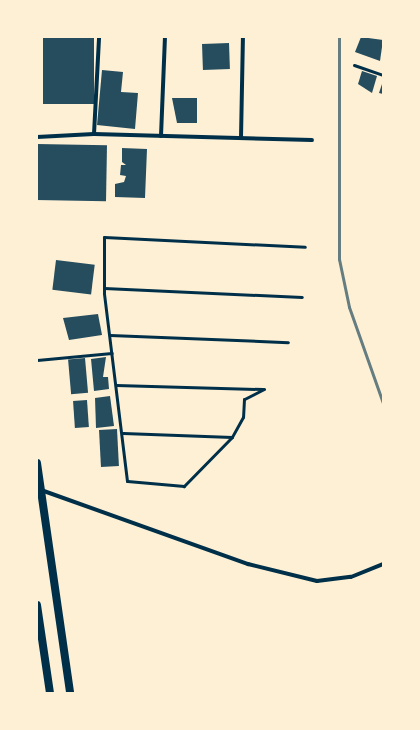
<!DOCTYPE html>
<html>
<head>
<meta charset="utf-8">
<style>
  body { margin:0 }
  #map { position:relative; width:420px; height:730px; overflow:hidden; background:#fdf0d5; font-family:"Times New Roman",serif }
  div>[style] { position:absolute }
  .building>* { inset:0; background:#264d5e; transform-origin:0 0 }
  .service>* { height:3px; margin:-1.5px; padding:0 1.5px; transform-origin:1.5px; border-radius:1.5px; background:#003049 }
  .minor>* { height:4px; margin:-2px; padding:0 2px; transform-origin:2px; border-radius:2px; background:#003049 }
  .secondary>* { height:8px; margin:-4px; padding:0 4px; transform-origin:4px; border-radius:4px; background:#003049 }
  .rail>* { height:3px; margin:-1.5px; padding:0 1.5px; transform-origin:1.5px; border-radius:1.5px; background:#657d81 }
  span { translate:-50% -50%; white-space:nowrap; text-align:center; line-height:1.15; -webkit-text-stroke:3px #fdf0d5; paint-order:stroke }
  .frame { position:absolute; inset:0; border:38px solid #fdf0d5; pointer-events:none }
</style>
</head>
<body>
<div id="map">
  <div class="building">
    <div style="left:43px;top:37px;width:51px;height:67px"></div>
    <div style="clip-path:polygon(361px 37px,383px 40px,380px 61px,355px 52px)"></div>
    <div style="left:229px;top:43px;width:26px;height:27px;rotate:88deg"></div>
    <div style="clip-path:polygon(102px 70px,123px 72px,121px 92px,138px 93px,135px 129px,97px 125px)"></div>
    <div style="clip-path:polygon(362px 71px,377px 76px,372px 93px,358px 84px)"></div>
    <div style="clip-path:polygon(383px 81px,383px 94px,379px 93px)"></div>
    <div style="clip-path:polygon(172px 98px,197px 98px,197px 123px,177px 123px)"></div>
    <div style="left:37px;top:144px;width:70px;height:56px;rotate:1deg"></div>
    <div style="clip-path:polygon(122px 148px,147px 149px,145px 198px,115px 197px,115px 184px,124px 182px,126px 176px,120px 175px,121px 165px,126px 165px,122px 162px)"></div>
    <div style="left:56px;top:260px;width:39px;height:30px;rotate:7deg"></div>
    <div style="clip-path:polygon(98px 314px,102px 335px,69px 340px,63px 318px)"></div>
    <div style="clip-path:polygon(106px 357px,103px 377px,108px 377px,109px 389px,94px 391px,91px 359px)"></div>
    <div style="left:85px;top:358px;width:35px;height:17px;rotate:85deg"></div>
    <div style="clip-path:polygon(110px 396px,114px 426px,96px 428px,95px 398px)"></div>
    <div style="left:87px;top:400px;width:27px;height:14px;rotate:86deg"></div>
    <div style="left:117px;top:429px;width:37px;height:18px;rotate:87deg"></div>
  </div>
  <div class="service">
    <div style="left:354px;top:65px;width:31px;rotate:19deg"></div>
    <div style="left:104px;top:288px;width:198px;rotate:2.6deg"></div>
    <div style="left:110px;top:335px;width:178px;rotate:2.3deg"></div>
    <div style="left:37px;top:360px;width:75px;rotate:-5.3deg"></div>
    <div style="left:116px;top:385px;width:147px;rotate:1.6deg"></div>
    <div style="left:264px;top:389px;width:22px;rotate:153deg"></div>
    <div style="left:244px;top:399px;width:18px;rotate:93deg"></div>
    <div style="left:243px;top:417px;width:23px;rotate:119deg"></div>
    <div style="left:232px;top:437px;width:69px;rotate:134.4deg"></div>
    <div style="left:184px;top:486px;width:57px;rotate:-175deg"></div>
    <div style="left:127px;top:481px;width:189px;rotate:-97deg"></div>
    <div style="left:104px;top:293px;width:56px;rotate:-90deg"></div>
    <div style="left:104px;top:237px;width:201px;rotate:2.8deg"></div>
    <div style="left:123px;top:433px;width:109px;rotate:2.1deg"></div>
  </div>
  <div class="minor">
    <div style="left:94px;top:134px;width:97px;rotate:-87deg"></div>
    <div style="left:161px;top:136px;width:99px;rotate:-87.7deg"></div>
    <div style="left:37px;top:137px;width:57px;rotate:-3deg"></div>
    <div style="left:94px;top:134px;width:218px;rotate:1.6deg"></div>
    <div style="left:241px;top:138px;width:101px;rotate:-88.9deg"></div>
    <div style="left:41px;top:490px;width:220px;rotate:19.7deg"></div>
    <div style="left:248px;top:564px;width:71px;rotate:13.8deg"></div>
    <div style="left:317px;top:581px;width:34px;rotate:-7deg"></div>
    <div style="left:351px;top:577px;width:35px;rotate:-22deg"></div>
  </div>
  <div class="secondary">
    <div style="left:37px;top:463px;width:232px;rotate:81.8deg"></div>
    <div style="left:37px;top:605px;width:89px;rotate:81.6deg"></div>
  </div>
  <div class="rail">
    <div style="left:339px;top:37px;width:222px;rotate:90deg"></div>
    <div style="left:339px;top:259px;width:49px;rotate:78.2deg"></div>
    <div style="left:349px;top:307px;width:102px;rotate:70.5deg"></div>
  </div>
  <div class="frame"></div>
</div>
</body>
</html>
